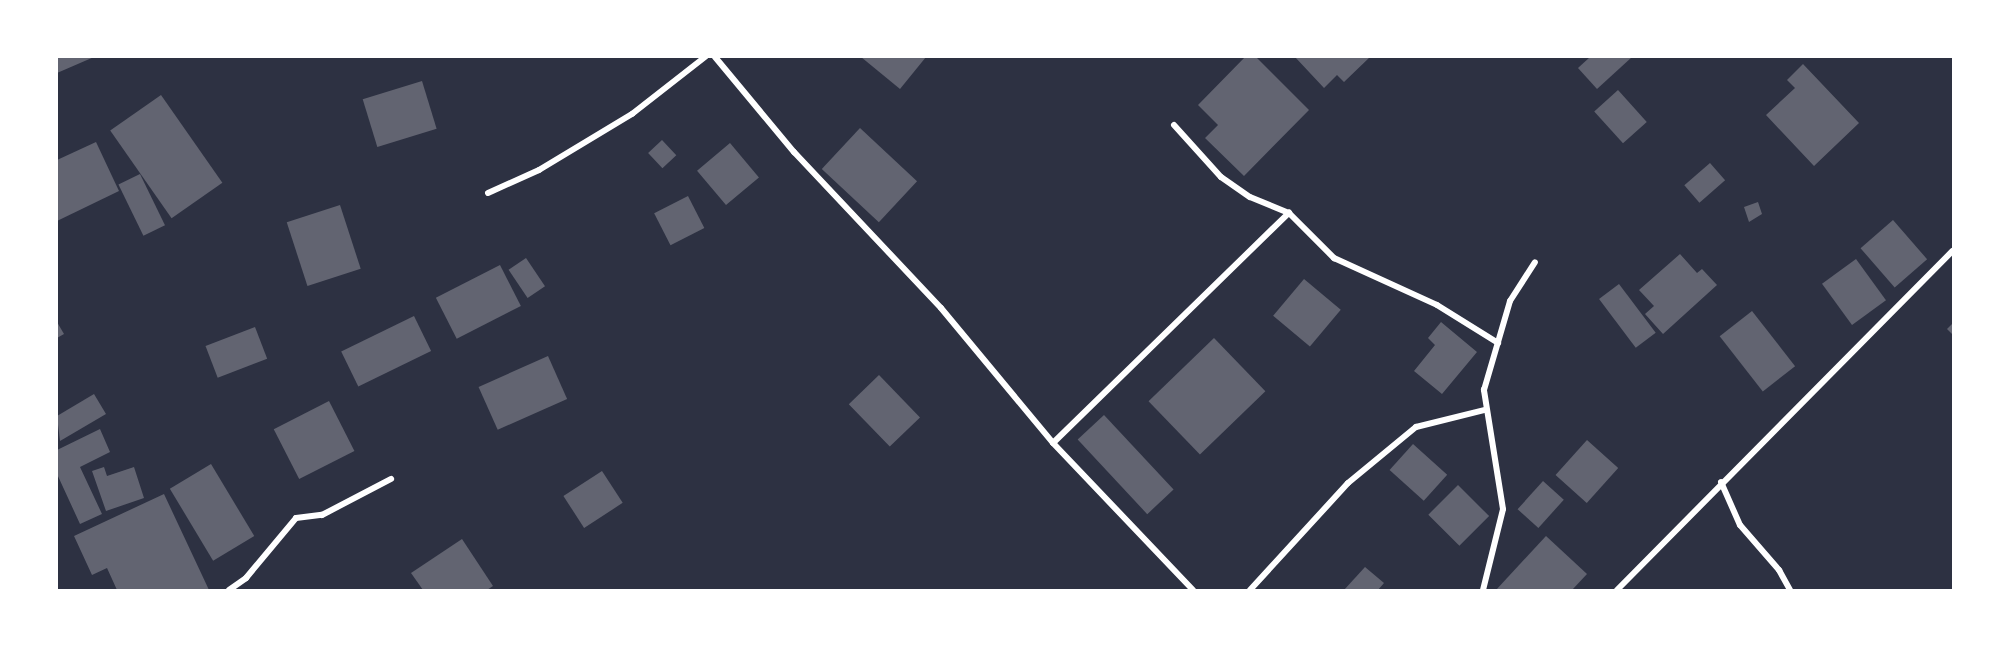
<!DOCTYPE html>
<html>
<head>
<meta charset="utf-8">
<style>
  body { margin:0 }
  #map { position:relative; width:2010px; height:647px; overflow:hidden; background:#2d3142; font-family:Barlow,sans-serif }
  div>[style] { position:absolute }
  .building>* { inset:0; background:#626471; transform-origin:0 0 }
  .minor>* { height:6px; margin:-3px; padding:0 3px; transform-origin:3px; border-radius:3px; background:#fff }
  span { translate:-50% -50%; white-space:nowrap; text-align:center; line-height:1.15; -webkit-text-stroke:4.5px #fff; paint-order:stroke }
  .frame { position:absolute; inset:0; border:58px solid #fff; pointer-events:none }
</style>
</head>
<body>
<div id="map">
  <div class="building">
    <div style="clip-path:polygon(57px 57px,94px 57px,57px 73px)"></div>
    <div style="clip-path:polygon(861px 57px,926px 57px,900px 89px)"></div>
    <div style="clip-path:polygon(1245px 57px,1256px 57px,1309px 110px,1244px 176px,1205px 138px,1218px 125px,1198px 105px)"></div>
    <div style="clip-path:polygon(1295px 57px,1370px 57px,1344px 82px,1337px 75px,1324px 88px)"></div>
    <div style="clip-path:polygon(1590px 57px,1632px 57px,1597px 89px,1578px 68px)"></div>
    <div style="clip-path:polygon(1803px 64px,1859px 123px,1814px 166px,1766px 115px,1795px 88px,1787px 80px)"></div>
    <div style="left:422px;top:81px;width:50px;height:62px;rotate:73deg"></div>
    <div style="left:1618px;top:90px;width:43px;height:32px;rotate:48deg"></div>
    <div style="left:161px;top:95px;width:107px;height:62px;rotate:55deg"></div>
    <div style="left:860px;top:128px;width:78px;height:56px;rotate:43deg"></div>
    <div style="left:662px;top:140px;width:21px;height:19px;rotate:47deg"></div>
    <div style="clip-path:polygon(96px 142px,119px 191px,57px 221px,57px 160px)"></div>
    <div style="left:730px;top:143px;width:45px;height:43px;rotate:50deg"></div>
    <div style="left:1710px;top:163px;width:23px;height:34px;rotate:49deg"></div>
    <div style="left:140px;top:174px;width:57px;height:24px;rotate:64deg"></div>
    <div style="left:688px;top:196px;width:36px;height:38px;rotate:63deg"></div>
    <div style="clip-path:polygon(1758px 202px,1762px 214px,1749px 222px,1744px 207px)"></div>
    <div style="left:340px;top:205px;width:67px;height:56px;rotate:72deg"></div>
    <div style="left:1893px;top:220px;width:52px;height:43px;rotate:49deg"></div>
    <div style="clip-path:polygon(1680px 254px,1697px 273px,1702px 269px,1717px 285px,1663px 334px,1645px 314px,1654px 306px,1639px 290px)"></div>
    <div style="left:526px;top:258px;width:34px;height:21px;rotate:56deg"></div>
    <div style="left:1856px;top:259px;width:51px;height:42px;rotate:54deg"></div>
    <div style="left:500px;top:265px;width:46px;height:72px;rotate:63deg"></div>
    <div style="left:1304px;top:279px;width:48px;height:48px;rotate:40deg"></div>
    <div style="left:1619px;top:284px;width:61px;height:25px;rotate:53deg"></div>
    <div style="left:1752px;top:311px;width:70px;height:41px;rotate:52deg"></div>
    <div style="left:414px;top:316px;width:39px;height:81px;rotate:64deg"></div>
    <div style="clip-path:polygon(57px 322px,64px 334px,57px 338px)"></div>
    <div style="clip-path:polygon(1441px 322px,1477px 352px,1442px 394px,1414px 371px,1435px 345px,1428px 338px)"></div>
    <div style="clip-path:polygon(1953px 323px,1953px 335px,1947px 329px)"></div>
    <div style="left:255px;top:327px;width:34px;height:53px;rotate:69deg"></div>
    <div style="left:1214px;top:338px;width:74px;height:91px;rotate:46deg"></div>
    <div style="left:548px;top:356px;width:47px;height:76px;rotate:66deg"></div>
    <div style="left:879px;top:375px;width:59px;height:42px;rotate:46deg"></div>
    <div style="clip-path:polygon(94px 394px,106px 414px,60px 441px,57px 416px)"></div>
    <div style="left:329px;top:401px;width:56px;height:62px;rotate:63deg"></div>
    <div style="left:1104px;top:415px;width:102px;height:36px;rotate:47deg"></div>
    <div style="clip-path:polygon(100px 429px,110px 452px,80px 467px,102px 514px,80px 524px,57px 474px,57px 450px)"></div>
    <div style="left:1587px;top:440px;width:42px;height:47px;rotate:42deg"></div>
    <div style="left:1413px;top:444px;width:46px;height:35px;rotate:42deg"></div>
    <div style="left:211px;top:464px;width:84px;height:48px;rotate:59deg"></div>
    <div style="clip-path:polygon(104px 467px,107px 476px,134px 467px,144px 498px,106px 511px,92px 471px)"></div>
    <div style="left:602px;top:471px;width:38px;height:46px;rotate:57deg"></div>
    <div style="left:1543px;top:481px;width:28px;height:38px;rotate:42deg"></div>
    <div style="left:1458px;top:485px;width:44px;height:42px;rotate:45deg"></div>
    <div style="clip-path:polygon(164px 494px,209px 590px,117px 590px,107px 568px,92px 575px,74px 536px)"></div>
    <div style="clip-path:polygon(1546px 536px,1587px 574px,1572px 590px,1496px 590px)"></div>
    <div style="clip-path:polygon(462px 539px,493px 586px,487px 590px,423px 590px,411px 573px)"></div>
    <div style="clip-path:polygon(1365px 567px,1384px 583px,1378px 590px,1344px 590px)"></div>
  </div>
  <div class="minor">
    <div style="left:715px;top:57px;width:124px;rotate:50.3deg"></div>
    <div style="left:794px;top:152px;width:214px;rotate:46.7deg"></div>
    <div style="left:941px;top:308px;width:175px;rotate:50.3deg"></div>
    <div style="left:1053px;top:443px;width:203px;rotate:46.4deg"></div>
    <div style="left:1174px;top:125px;width:70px;rotate:47.9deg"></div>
    <div style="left:1221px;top:177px;width:35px;rotate:35deg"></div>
    <div style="left:1250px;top:197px;width:42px;rotate:22.3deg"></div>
    <div style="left:1289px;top:213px;width:64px;rotate:45deg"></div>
    <div style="left:1334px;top:258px;width:113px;rotate:24.5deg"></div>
    <div style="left:1437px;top:305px;width:72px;rotate:31.9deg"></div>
    <div style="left:488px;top:193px;width:56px;rotate:-24.3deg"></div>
    <div style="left:539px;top:170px;width:109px;rotate:-31.1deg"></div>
    <div style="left:632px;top:114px;width:93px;rotate:-38deg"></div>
    <div style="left:1053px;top:443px;width:330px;rotate:-44.3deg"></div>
    <div style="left:1721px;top:482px;width:47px;rotate:66.2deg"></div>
    <div style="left:1740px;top:525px;width:60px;rotate:49.1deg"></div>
    <div style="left:1779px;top:570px;width:23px;rotate:61deg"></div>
    <div style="left:229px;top:590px;width:21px;rotate:-35deg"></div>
    <div style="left:246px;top:578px;width:78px;rotate:-50.2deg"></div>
    <div style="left:296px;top:518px;width:26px;rotate:-7deg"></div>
    <div style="left:322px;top:515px;width:78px;rotate:-27.6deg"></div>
    <div style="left:1250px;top:590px;width:145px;rotate:-47.5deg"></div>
    <div style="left:1348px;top:483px;width:88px;rotate:-39.5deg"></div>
    <div style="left:1416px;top:427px;width:70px;rotate:-14deg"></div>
    <div style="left:1483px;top:590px;width:83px;rotate:-76.1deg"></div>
    <div style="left:1503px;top:509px;width:121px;rotate:-99.1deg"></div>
    <div style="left:1484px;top:390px;width:93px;rotate:-73.7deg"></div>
    <div style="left:1510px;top:301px;width:46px;rotate:-57.3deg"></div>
    <div style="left:1617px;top:590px;width:477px;rotate:-45.3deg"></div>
  </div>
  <div class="frame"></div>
</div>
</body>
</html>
